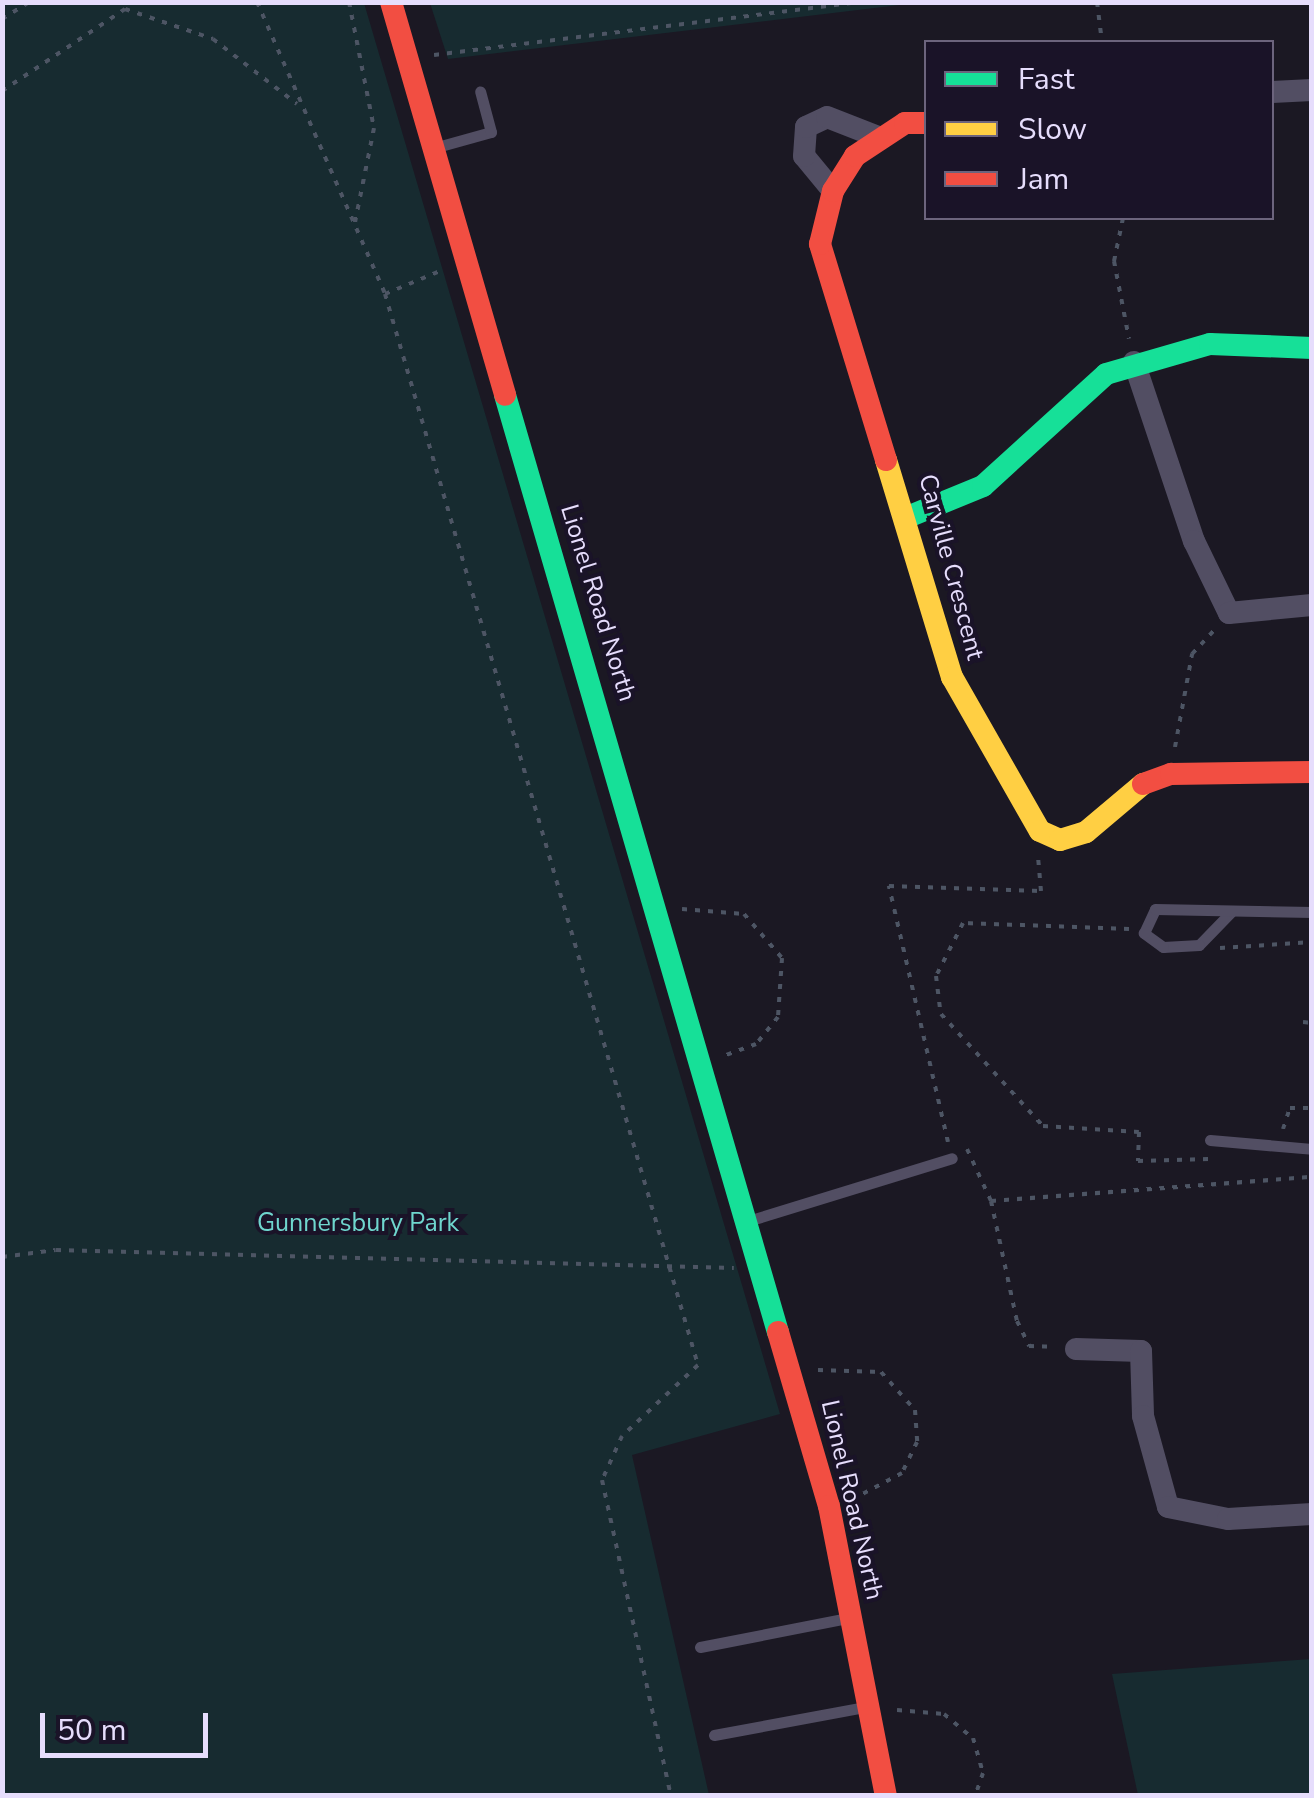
<!DOCTYPE html>
<html>
<head>
<meta charset="utf-8">
<style>
  body { margin:0 }
  #map { position:relative; width:1314px; height:1798px; overflow:hidden; background:#1b1823; font-family:"Nunito Sans",sans-serif }
  div>[style] { position:absolute }
  .green>* { inset:0; background:#172b30 }
  .path>* { height:4px; margin-top:-2px; transform-origin:0; background:repeating-linear-gradient(90deg,#4d5564 0 5px,transparent 0 13px) }
  .lane>* { height:11px; margin:-5.5px; padding:0 5.5px; transform-origin:5.5px; border-radius:5.5px; background:#524e63 }
  .street>* { height:22px; margin:-11px; padding:0 11px; transform-origin:11px; border-radius:11px; background:#524e63 }
  .fast>* { height:22px; margin:-11px; padding:0 11px; transform-origin:11px; border-radius:11px; background:#16e098 }
  .slow>* { height:22px; margin:-11px; padding:0 11px; transform-origin:11px; border-radius:11px; background:#ffcf43 }
  .jam>* { height:22px; margin:-11px; padding:0 11px; transform-origin:11px; border-radius:11px; background:#f24e42 }
  span { translate:-50% -50%; white-space:nowrap; text-align:center; line-height:1.15; -webkit-text-stroke:8px #1a1328; paint-order:stroke }
  .street-label { font-size:25px; color:#e6ddfc }
  .park-label { font-size:25px; color:#6fd6ce }
  .frame { position:absolute; inset:0; border:5px solid #e6ddfc; pointer-events:none }
  .legend { position:absolute; left:924px; top:40px; width:350px; height:180px; box-sizing:border-box; background:#1a1328; border:2px solid #6c647d; margin:0; padding:12px 18px; list-style:none; font-size:30px; color:#e6ddfc }
  .legend li { display:flex; align-items:center; gap:20px; height:50px }
  .legend b { width:50px; border:2px solid #6c647d }
  .scale { position:absolute; left:40px; top:1713px; width:168px; height:45px; box-sizing:border-box; border:5px solid #e6ddfc; border-top:0; padding-left:12px; font-size:30px; line-height:35px; white-space:nowrap; color:#e6ddfc; -webkit-text-stroke:8px #1a1328; paint-order:stroke }
</style>
</head>
<body>
<div id="map">
  <div class="green">
    <div style="clip-path:polygon(3px 2px,364px 3px,780px 1414px,632px 1455px,709px 1795px,3px 1795px)"></div>
    <div style="clip-path:polygon(430px 3px,430px 2px,916px 3px,448px 59px)"></div>
    <div style="clip-path:polygon(1311px 1659px,1311px 1795px,1138px 1795px,1112px 1674px)"></div>
  </div>
  <div class="path">
    <div style="left:257px;top:2px;width:319px;rotate:66.3deg"></div>
    <div style="left:385px;top:294px;width:1116px;rotate:73.71deg"></div>
    <div style="left:698px;top:1365px;width:104px;rotate:136.9deg"></div>
    <div style="left:622px;top:1436px;width:48px;rotate:114.4deg"></div>
    <div style="left:602px;top:1480px;width:323px;rotate:77.7deg"></div>
    <div style="left:349px;top:2px;width:128px;rotate:78.8deg"></div>
    <div style="left:374px;top:128px;width:101px;rotate:101.4deg"></div>
    <div style="left:1097px;top:2px;width:40px;rotate:82.9deg"></div>
    <div style="left:2px;top:19px;width:32px;rotate:-32deg"></div>
    <div style="left:434px;top:55px;width:430px;rotate:-7.1deg"></div>
    <div style="left:2px;top:91px;width:148px;rotate:-33.7deg"></div>
    <div style="left:125px;top:9px;width:93px;rotate:18.8deg"></div>
    <div style="left:213px;top:39px;width:106px;rotate:37.7deg"></div>
    <div style="left:1123px;top:218px;width:44px;rotate:101.8deg"></div>
    <div style="left:1114px;top:261px;width:79px;rotate:79.1deg"></div>
    <div style="left:385px;top:294px;width:60px;rotate:-22.7deg"></div>
    <div style="left:1175px;top:747px;width:95px;rotate:-79.6deg"></div>
    <div style="left:1192px;top:654px;width:35px;rotate:-47deg"></div>
    <div style="left:682px;top:909px;width:62px;rotate:4.6deg"></div>
    <div style="left:744px;top:914px;width:58px;rotate:49.2deg"></div>
    <div style="left:782px;top:958px;width:59px;rotate:93.9deg"></div>
    <div style="left:778px;top:1017px;width:35px;rotate:129deg"></div>
    <div style="left:756px;top:1044px;width:33px;rotate:160deg"></div>
    <div style="left:1129px;top:929px;width:166px;rotate:-177.9deg"></div>
    <div style="left:963px;top:923px;width:59px;rotate:117deg"></div>
    <div style="left:936px;top:976px;width:38px;rotate:83deg"></div>
    <div style="left:941px;top:1014px;width:151px;rotate:47.7deg"></div>
    <div style="left:1043px;top:1126px;width:96px;rotate:3.6deg"></div>
    <div style="left:1139px;top:1132px;width:29px;rotate:92deg"></div>
    <div style="left:1138px;top:1161px;width:71px;rotate:-1.6deg"></div>
    <div style="left:1220px;top:948px;width:92px;rotate:-3.7deg"></div>
    <div style="left:1303px;top:1022px;width:9px;rotate:6deg"></div>
    <div style="left:1283px;top:1129px;width:22px;rotate:-72deg"></div>
    <div style="left:1290px;top:1108px;width:22px"></div>
    <div style="left:948px;top:1142px;width:263px;rotate:-103deg"></div>
    <div style="left:889px;top:886px;width:152px;rotate:1.9deg"></div>
    <div style="left:1041px;top:891px;width:32px;rotate:-95deg"></div>
    <div style="left:967px;top:1149px;width:57px;rotate:65.2deg"></div>
    <div style="left:991px;top:1201px;width:322px;rotate:-4.3deg"></div>
    <div style="left:991px;top:1201px;width:123px;rotate:77.8deg"></div>
    <div style="left:1017px;top:1321px;width:28px;rotate:64deg"></div>
    <div style="left:1029px;top:1346px;width:24px;rotate:2deg"></div>
    <div style="left:2px;top:1257px;width:54px;rotate:-7.4deg"></div>
    <div style="left:56px;top:1250px;width:678px;rotate:1.52deg"></div>
    <div style="left:818px;top:1370px;width:63px;rotate:1.8deg"></div>
    <div style="left:881px;top:1372px;width:51px;rotate:48.2deg"></div>
    <div style="left:915px;top:1410px;width:32px;rotate:86deg"></div>
    <div style="left:917px;top:1442px;width:34px;rotate:116deg"></div>
    <div style="left:902px;top:1473px;width:55px;rotate:152deg"></div>
    <div style="left:897px;top:1710px;width:47px;rotate:4.9deg"></div>
    <div style="left:944px;top:1714px;width:38px;rotate:40deg"></div>
    <div style="left:973px;top:1738px;width:36px;rotate:74deg"></div>
    <div style="left:983px;top:1773px;width:24px;rotate:109deg"></div>
    <div style="left:1312px;top:1763px;width:14px;rotate:90deg"></div>
  </div>
  <div class="lane">
    <div style="left:437px;top:147px;width:56px;rotate:-15.5deg"></div>
    <div style="left:491px;top:132px;width:42px;rotate:-105deg"></div>
    <div style="left:1231px;top:912px;width:46px;rotate:134.1deg"></div>
    <div style="left:1199px;top:945px;width:36px;rotate:177deg"></div>
    <div style="left:1163px;top:947px;width:24px;rotate:-144deg"></div>
    <div style="left:1144px;top:933px;width:26px;rotate:-65deg"></div>
    <div style="left:1155px;top:909px;width:157px;rotate:1.1deg"></div>
    <div style="left:1210px;top:1140px;width:102px;rotate:5deg"></div>
    <div style="left:751px;top:1220px;width:210px;rotate:-17.1deg"></div>
    <div style="left:700px;top:1647px;width:151px;rotate:-11.1deg"></div>
    <div style="left:714px;top:1735px;width:154px;rotate:-10.5deg"></div>
  </div>
  <div class="street">
    <div style="left:1272px;top:92px;width:40px;rotate:-2.9deg"></div>
    <div style="left:833px;top:191px;width:45px;rotate:-129.6deg"></div>
    <div style="left:804px;top:156px;width:29px;rotate:-86deg"></div>
    <div style="left:806px;top:127px;width:23px;rotate:-25deg"></div>
    <div style="left:827px;top:117px;width:55px;rotate:21.4deg"></div>
    <div style="left:1134px;top:362px;width:189px;rotate:71.5deg"></div>
    <div style="left:1194px;top:541px;width:80px;rotate:64.1deg"></div>
    <div style="left:1229px;top:613px;width:83px;rotate:-5.5deg"></div>
    <div style="left:1076px;top:1349px;width:65px;rotate:1.8deg"></div>
    <div style="left:1141px;top:1351px;width:65px;rotate:88.2deg"></div>
    <div style="left:1143px;top:1416px;width:94px;rotate:74.6deg"></div>
    <div style="left:1168px;top:1507px;width:61px;rotate:11.3deg"></div>
    <div style="left:1228px;top:1519px;width:84px;rotate:-3.4deg"></div>
  </div>
  <div class="fast">
    <div style="left:505px;top:395px;width:976px;rotate:73.76deg"></div>
    <div style="left:910px;top:516px;width:79px;rotate:-22.3deg"></div>
    <div style="left:983px;top:486px;width:166px;rotate:-42.3deg"></div>
    <div style="left:1106px;top:374px;width:108px;rotate:-16.1deg"></div>
    <div style="left:1210px;top:344px;width:102px;rotate:2.2deg"></div>
  </div>
  <div class="slow">
    <div style="left:886px;top:460px;width:227px;rotate:73.1deg"></div>
    <div style="left:952px;top:677px;width:177px;rotate:60.3deg"></div>
    <div style="left:1040px;top:831px;width:22px;rotate:24deg"></div>
    <div style="left:1060px;top:840px;width:27px;rotate:-17deg"></div>
    <div style="left:1086px;top:832px;width:75px;rotate:-40.1deg"></div>
  </div>
  <div class="jam">
    <div style="left:391px;top:2px;width:409px;rotate:73.8deg"></div>
    <div style="left:886px;top:460px;width:226px;rotate:-107deg"></div>
    <div style="left:820px;top:244px;width:55px;rotate:-76.2deg"></div>
    <div style="left:833px;top:191px;width:41px;rotate:-57.8deg"></div>
    <div style="left:855px;top:156px;width:60px;rotate:-33.4deg"></div>
    <div style="left:905px;top:123px;width:21px"></div>
    <div style="left:1143px;top:784px;width:30px;rotate:-20deg"></div>
    <div style="left:1171px;top:774px;width:141px;rotate:-0.8deg"></div>
    <div style="left:778px;top:1332px;width:181px;rotate:73.7deg"></div>
    <div style="left:829px;top:1506px;width:296px;rotate:78.9deg"></div>
  </div>
  <div class="street-label">
    <span style="left:951px;top:567px;rotate:75deg">Carville Crescent</span>
    <span style="left:598px;top:603px;rotate:73deg">Lionel Road North</span>
    <span style="left:852px;top:1500px;rotate:77deg">Lionel Road North</span>
  </div>
  <div class="park-label">
    <span style="left:358px;top:1223px">Gunnersbury Park</span>
  </div>
  <div class="frame"></div>
  <ul class="legend">
  <li><b style="height:12px;background:#16e098"></b>Fast</li>
  <li><b style="height:12px;background:#ffcf43"></b>Slow</li>
  <li><b style="height:12px;background:#f24e42"></b>Jam</li>
  </ul>
  <div class="scale">50 m</div>
</div>
</body>
</html>
